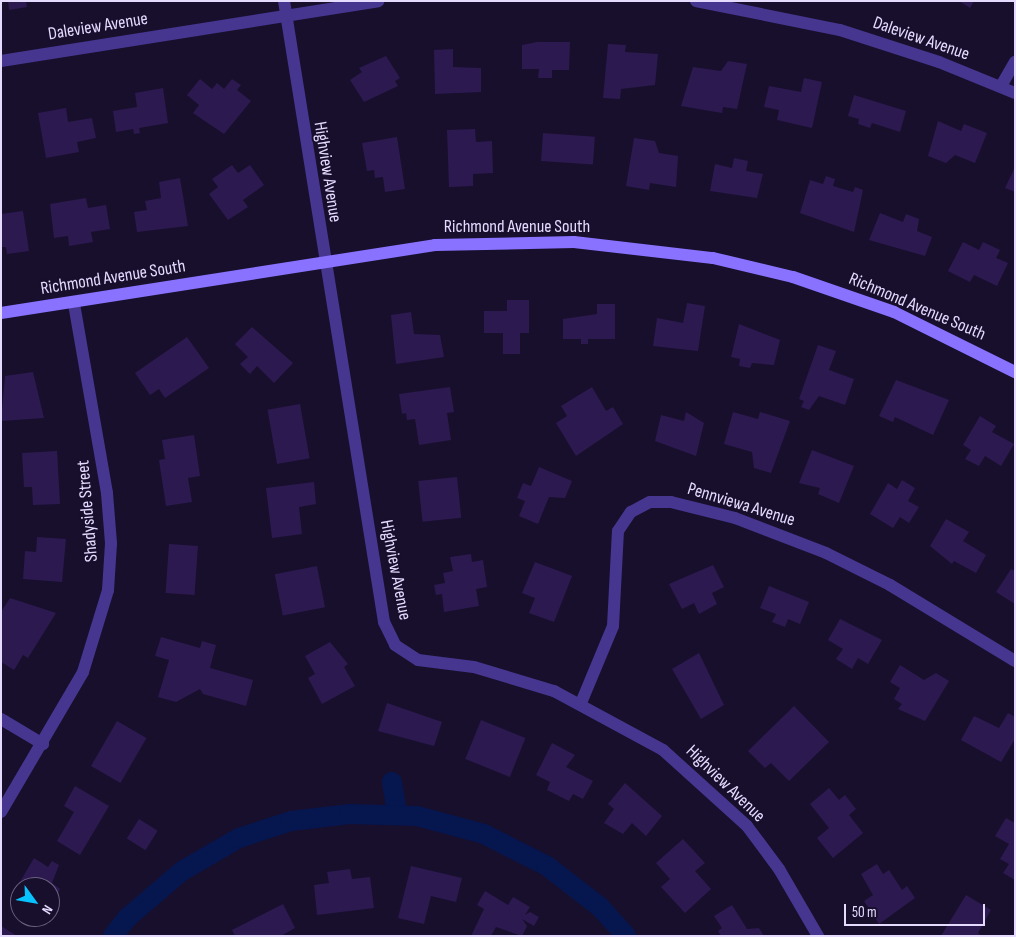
<!DOCTYPE html>
<html>
<head>
<meta charset="utf-8">
<style>
  body { margin:0 }
  #map { position:relative; width:1016px; height:937px; overflow:hidden; background:#180f2d; font-family:"Sofia Sans Condensed",sans-serif }
  div>[style] { position:absolute }
  .canal>* { height:20px; margin:-10px; padding:0 10px; transform-origin:10px; border-radius:10px; background:#06164f }
  .building>* { inset:0; background:#2c1950; transform-origin:0 0 }
  .street>* { height:12px; margin:-6px; padding:0 6px; transform-origin:6px; border-radius:6px; background:#463690 }
  .secondary>* { height:12px; margin:-6px; padding:0 6px; transform-origin:6px; border-radius:6px; background:#8972ff }
  span { translate:-50% -50%; white-space:nowrap; text-align:center; line-height:1.15; -webkit-text-stroke:4px #180f2d; paint-order:stroke }
  .street-label { font-size:18px; color:#e4dbff }
  .frame { position:absolute; inset:0; border:2px solid #e4dbff; pointer-events:none }
  .north { position:absolute; left:10px; top:877px; width:50px; height:50px; box-sizing:border-box; background:#180f2d; border:1px solid #6a6181; border-radius:50%; rotate:122deg; font-size:14px; font-weight:700; line-height:20px; text-align:center; color:#e4dbff }
  .north::after { content:''; display:block; margin:auto; width:18px; height:22px; background:#07c3ff; clip-path:polygon(50% 0,100% 100%,50% 72%,0 100%) }
  .scale { position:absolute; left:844px; top:904px; width:141px; height:22px; box-sizing:border-box; border:2px solid #e4dbff; border-top:0; padding-left:6px; font-size:15px; line-height:18px; white-space:nowrap; color:#e4dbff; -webkit-text-stroke:4px #180f2d; paint-order:stroke }
</style>
</head>
<body>
<div id="map">
  <div class="canal">
    <div style="left:392px;top:782px;width:33px;rotate:81deg"></div>
    <div style="left:113px;top:936px;width:23px;rotate:-52deg"></div>
    <div style="left:127px;top:918px;width:72px;rotate:-40.5deg"></div>
    <div style="left:182px;top:871px;width:66px;rotate:-30.1deg"></div>
    <div style="left:239px;top:838px;width:55px;rotate:-18.1deg"></div>
    <div style="left:291px;top:821px;width:59px;rotate:-6.8deg"></div>
    <div style="left:350px;top:814px;width:67px;rotate:1.7deg"></div>
    <div style="left:417px;top:816px;width:69px;rotate:15deg"></div>
    <div style="left:484px;top:834px;width:71px;rotate:26.9deg"></div>
    <div style="left:547px;top:866px;width:67px;rotate:37.7deg"></div>
    <div style="left:600px;top:907px;width:39px;rotate:48deg"></div>
  </div>
  <div class="building">
    <div style="clip-path:polygon(8px 1px,26px 1px,27px 7px,9px 10px)"></div>
    <div style="clip-path:polygon(959px 1px,974px 1px,970px 8px)"></div>
    <div style="clip-path:polygon(537px 42px,570px 42px,569px 70px,552px 70px,552px 78px,538px 78px,539px 69px,522px 69px,522px 45px)"></div>
    <div style="clip-path:polygon(608px 44px,626px 45px,625px 52px,658px 54px,655px 85px,621px 89px,620px 99px,603px 98px)"></div>
    <div style="clip-path:polygon(453px 49px,453px 67px,481px 68px,481px 92px,435px 94px,434px 50px)"></div>
    <div style="clip-path:polygon(386px 56px,400px 78px,395px 81px,398px 86px,364px 102px,350px 80px,362px 72px,359px 68px)"></div>
    <div style="clip-path:polygon(728px 61px,747px 64px,737px 109px,723px 107px,722px 113px,681px 106px,693px 67px,721px 71px)"></div>
    <div style="clip-path:polygon(804px 78px,822px 82px,812px 128px,777px 120px,779px 110px,764px 107px,769px 86px,801px 92px)"></div>
    <div style="clip-path:polygon(200px 79px,212px 89px,217px 83px,224px 89px,232px 79px,241px 85px,237px 90px,251px 101px,224px 134px,193px 113px,199px 105px,187px 95px)"></div>
    <div style="clip-path:polygon(163px 88px,168px 123px,139px 128px,140px 133px,134px 134px,133px 129px,116px 132px,113px 111px,137px 107px,135px 93px)"></div>
    <div style="clip-path:polygon(854px 95px,906px 111px,900px 132px,872px 123px,870px 128px,858px 124px,859px 119px,848px 116px)"></div>
    <div style="clip-path:polygon(66px 108px,68px 122px,92px 118px,96px 138px,77px 142px,79px 152px,46px 158px,38px 113px)"></div>
    <div style="clip-path:polygon(938px 121px,961px 131px,964px 124px,987px 133px,975px 163px,955px 155px,946px 163px,928px 156px)"></div>
    <div style="clip-path:polygon(475px 129px,476px 142px,492px 141px,493px 173px,473px 174px,473px 186px,449px 187px,447px 130px)"></div>
    <div style="left:543px;top:133px;width:52px;height:28px;rotate:4deg"></div>
    <div style="clip-path:polygon(397px 137px,405px 189px,385px 192px,383px 177px,375px 178px,374px 170px,367px 171px,362px 143px)"></div>
    <div style="clip-path:polygon(634px 138px,655px 141px,659px 153px,678px 156px,676px 187px,650px 183px,649px 190px,626px 186px)"></div>
    <div style="clip-path:polygon(734px 158px,748px 161px,746px 171px,763px 174px,757px 198px,710px 191px,715px 164px,732px 168px)"></div>
    <div style="clip-path:polygon(232px 165px,238px 173px,250px 165px,264px 185px,243px 200px,248px 207px,228px 220px,209px 194px,218px 187px,212px 179px)"></div>
    <div style="clip-path:polygon(1015px 167px,1015px 192px,1005px 188px)"></div>
    <div style="clip-path:polygon(826px 176px,835px 179px,833px 186px,853px 192px,855px 187px,863px 190px,854px 232px,800px 213px,810px 180px,823px 184px)"></div>
    <div style="clip-path:polygon(180px 178px,188px 226px,137px 232px,134px 212px,147px 210px,145px 201px,161px 198px,159px 182px)"></div>
    <div style="clip-path:polygon(86px 198px,88px 208px,106px 205px,110px 229px,91px 232px,93px 242px,69px 246px,68px 236px,54px 238px,50px 204px)"></div>
    <div style="clip-path:polygon(23px 211px,29px 251px,7px 254px,6px 247px,1px 247px,1px 214px)"></div>
    <div style="clip-path:polygon(880px 213px,903px 222px,906px 214px,919px 219px,917px 231px,932px 237px,925px 256px,869px 240px)"></div>
    <div style="clip-path:polygon(963px 242px,979px 250px,983px 242px,1000px 250px,996px 258px,1008px 263px,997px 286px,974px 275px,970px 282px,948px 271px)"></div>
    <div style="clip-path:polygon(507px 300px,529px 300px,529px 333px,520px 333px,520px 354px,503px 354px,503px 333px,484px 333px,484px 311px,507px 311px)"></div>
    <div style="clip-path:polygon(687px 303px,705px 306px,698px 351px,653px 346px,657px 318px,683px 323px)"></div>
    <div style="clip-path:polygon(597px 304px,615px 304px,615px 339px,588px 339px,588px 344px,581px 344px,581px 339px,563px 339px,563px 319px,597px 314px)"></div>
    <div style="clip-path:polygon(411px 312px,414px 334px,440px 335px,444px 357px,396px 364px,391px 315px)"></div>
    <div style="clip-path:polygon(739px 324px,780px 340px,774px 365px,752px 363px,750px 368px,739px 366px,740px 359px,731px 357px)"></div>
    <div style="clip-path:polygon(252px 327px,293px 363px,274px 383px,257px 366px,250px 374px,240px 364px,248px 357px,235px 344px)"></div>
    <div style="clip-path:polygon(187px 337px,209px 368px,165px 398px,159px 389px,150px 395px,135px 373px)"></div>
    <div style="clip-path:polygon(818px 345px,836px 351px,829px 370px,854px 379px,845px 405px,819px 396px,809px 410px,801px 407px,804px 401px,799px 399px)"></div>
    <div style="clip-path:polygon(33px 372px,44px 418px,1px 421px,5px 376px)"></div>
    <div style="clip-path:polygon(896px 380px,949px 400px,933px 435px,895px 417px,893px 422px,879px 416px)"></div>
    <div style="clip-path:polygon(450px 387px,454px 412px,447px 413px,451px 440px,419px 445px,415px 419px,407px 420px,406px 413px,402px 414px,399px 394px)"></div>
    <div style="clip-path:polygon(592px 387px,606px 411px,613px 407px,623px 424px,576px 456px,556px 423px,567px 416px,561px 406px)"></div>
    <div style="left:300px;top:404px;width:55px;height:33px;rotate:80deg"></div>
    <div style="clip-path:polygon(686px 412px,704px 423px,696px 456px,655px 441px,661px 415px,684px 421px)"></div>
    <div style="clip-path:polygon(733px 412px,758px 419px,760px 412px,790px 421px,771px 473px,754px 468px,752px 452px,724px 444px)"></div>
    <div style="clip-path:polygon(980px 416px,996px 426px,992px 432px,1014px 444px,1001px 466px,985px 456px,979px 466px,965px 459px,971px 450px,963px 445px)"></div>
    <div style="clip-path:polygon(194px 435px,200px 476px,188px 478px,192px 502px,166px 506px,159px 460px,165px 459px,162px 440px)"></div>
    <div style="clip-path:polygon(812px 450px,854px 466px,839px 503px,818px 494px,820px 488px,799px 483px)"></div>
    <div style="clip-path:polygon(57px 451px,60px 504px,33px 505px,32px 487px,24px 487px,22px 453px)"></div>
    <div style="clip-path:polygon(539px 467px,572px 481px,565px 498px,549px 497px,538px 524px,519px 516px,525px 501px,517px 498px,523px 483px,531px 486px)"></div>
    <div style="left:457px;top:477px;width:41px;height:39px;rotate:84deg"></div>
    <div style="clip-path:polygon(902px 480px,915px 488px,908px 501px,919px 507px,909px 523px,900px 517px,893px 528px,870px 514px,888px 483px,897px 489px)"></div>
    <div style="clip-path:polygon(314px 482px,316px 504px,299px 507px,302px 534px,272px 538px,266px 488px)"></div>
    <div style="clip-path:polygon(946px 519px,969px 532px,963px 541px,986px 555px,976px 573px,954px 561px,952px 564px,930px 546px)"></div>
    <div style="clip-path:polygon(37px 537px,66px 539px,62px 582px,23px 579px,25px 551px,36px 552px)"></div>
    <div style="left:169px;top:544px;width:29px;height:49px;rotate:4deg"></div>
    <div style="clip-path:polygon(471px 554px,472px 562px,483px 560px,487px 587px,476px 589px,479px 606px,444px 612px,442px 594px,436px 595px,434px 585px,445px 583px,443px 573px,453px 571px,450px 557px)"></div>
    <div style="clip-path:polygon(535px 562px,572px 576px,554px 622px,529px 613px,535px 598px,522px 593px)"></div>
    <div style="clip-path:polygon(713px 565px,724px 587px,712px 593px,717px 604px,699px 614px,694px 603px,682px 609px,669px 584px)"></div>
    <div style="left:317px;top:566px;width:42px;height:43px;rotate:79deg"></div>
    <div style="clip-path:polygon(1011px 569px,1015px 571px,1015px 604px,996px 592px)"></div>
    <div style="clip-path:polygon(769px 586px,809px 602px,800px 624px,788px 619px,785px 627px,772px 622px,776px 614px,760px 608px)"></div>
    <div style="clip-path:polygon(10px 598px,56px 613px,28px 658px,23px 655px,14px 670px,1px 662px,1px 612px)"></div>
    <div style="clip-path:polygon(840px 619px,882px 640px,868px 664px,858px 658px,852px 669px,836px 659px,843px 649px,828px 640px)"></div>
    <div style="clip-path:polygon(161px 637px,200px 648px,202px 641px,216px 645px,210px 668px,253px 680px,246px 706px,203px 694px,200px 689px,176px 702px,158px 697px,169px 660px,155px 656px)"></div>
    <div style="clip-path:polygon(330px 642px,348px 664px,344px 667px,355px 686px,322px 704px,308px 678px,315px 674px,305px 656px)"></div>
    <div style="clip-path:polygon(699px 653px,724px 705px,701px 719px,672px 669px)"></div>
    <div style="clip-path:polygon(900px 665px,924px 680px,936px 673px,949px 681px,925px 721px,898px 709px,902px 704px,894px 699px,900px 688px,890px 682px)"></div>
    <div style="clip-path:polygon(387px 703px,442px 722px,434px 746px,378px 731px)"></div>
    <div style="clip-path:polygon(794px 706px,829px 742px,789px 781px,771px 763px,765px 768px,748px 751px)"></div>
    <div style="clip-path:polygon(1008px 713px,1015px 717px,1015px 739px,1001px 762px,961px 740px,974px 716px,999px 728px)"></div>
    <div style="left:481px;top:720px;width:48px;height:42px;rotate:22deg"></div>
    <div style="left:117px;top:721px;width:34px;height:52px;rotate:30deg"></div>
    <div style="clip-path:polygon(552px 743px,575px 755px,566px 767px,593px 781px,583px 799px,573px 794px,569px 801px,547px 790px,550px 782px,536px 775px)"></div>
    <div style="clip-path:polygon(625px 783px,662px 816px,646px 836px,632px 823px,623px 834px,604px 823px,614px 809px,608px 804px)"></div>
    <div style="clip-path:polygon(75px 786px,109px 806px,80px 855px,57px 841px,74px 812px,64px 806px)"></div>
    <div style="clip-path:polygon(829px 788px,839px 800px,845px 795px,856px 809px,849px 815px,863px 833px,833px 858px,817px 838px,829px 828px,810px 804px)"></div>
    <div style="clip-path:polygon(1006px 818px,1015px 823px,1015px 880px,1003px 873px,1009px 864px,1000px 859px,1009px 844px,995px 836px)"></div>
    <div style="left:139px;top:819px;width:22px;height:23px;rotate:32deg"></div>
    <div style="clip-path:polygon(683px 839px,705px 863px,695px 871px,711px 889px,685px 913px,661px 887px,670px 879px,656px 863px)"></div>
    <div style="clip-path:polygon(34px 858px,48px 867px,52px 861px,59px 865px,52px 883px,60px 889px,50px 906px,50px 887px,17px 887px)"></div>
    <div style="clip-path:polygon(877px 864px,883px 874px,889px 870px,902px 890px,907px 886px,915px 898px,879px 924px,864px 901px,873px 895px,861px 874px)"></div>
    <div style="clip-path:polygon(411px 866px,462px 878px,456px 902px,431px 896px,424px 924px,398px 918px)"></div>
    <div style="clip-path:polygon(350px 869px,352px 879px,370px 877px,374px 908px,317px 915px,314px 885px,329px 883px,327px 872px)"></div>
    <div style="clip-path:polygon(20px 889px,20px 906px,12px 901px)"></div>
    <div style="clip-path:polygon(485px 891px,508px 905px,513px 897px,530px 907px,525px 915px,530px 912px,539px 917px,534px 926px,522px 919px,527px 926px,522px 936px,496px 927px,491px 936px,471px 936px,484px 909px,477px 905px)"></div>
    <div style="clip-path:polygon(966px 895px,991px 910px,978px 933px,982px 936px,941px 936px)"></div>
    <div style="clip-path:polygon(283px 904px,295px 928px,281px 936px,235px 936px,232px 930px)"></div>
    <div style="clip-path:polygon(732px 905px,747px 929px,759px 928px,764px 936px,721px 936px,718px 931px,722px 928px,714px 916px)"></div>
    <div style="clip-path:polygon(1px 926px,17px 936px,1px 936px)"></div>
  </div>
  <div class="street">
    <div style="left:284px;top:1px;width:629px;rotate:80.85deg"></div>
    <div style="left:384px;top:622px;width:25px;rotate:64deg"></div>
    <div style="left:395px;top:645px;width:27px;rotate:33deg"></div>
    <div style="left:418px;top:660px;width:56px;rotate:7.1deg"></div>
    <div style="left:474px;top:667px;width:84px;rotate:16.7deg"></div>
    <div style="left:554px;top:691px;width:124px;rotate:28.4deg"></div>
    <div style="left:663px;top:750px;width:113px;rotate:42.1deg"></div>
    <div style="left:747px;top:826px;width:54px;rotate:53.3deg"></div>
    <div style="left:779px;top:869px;width:78px;rotate:59.8deg"></div>
    <div style="left:696px;top:1px;width:147px;rotate:11.4deg"></div>
    <div style="left:840px;top:30px;width:104px;rotate:17.9deg"></div>
    <div style="left:939px;top:62px;width:82px;rotate:22.2deg"></div>
    <div style="left:1px;top:61px;width:382px;rotate:-9deg"></div>
    <div style="left:1001px;top:86px;width:28px;rotate:-60deg"></div>
    <div style="left:581px;top:703px;width:83px;rotate:-67.4deg"></div>
    <div style="left:613px;top:626px;width:95px;rotate:-87deg"></div>
    <div style="left:618px;top:531px;width:23px;rotate:-56deg"></div>
    <div style="left:631px;top:512px;width:21px;rotate:-28deg"></div>
    <div style="left:650px;top:502px;width:21px"></div>
    <div style="left:671px;top:502px;width:66px;rotate:14deg"></div>
    <div style="left:735px;top:518px;width:97px;rotate:21deg"></div>
    <div style="left:826px;top:553px;width:72px;rotate:26.6deg"></div>
    <div style="left:890px;top:585px;width:146px;rotate:31.3deg"></div>
    <div style="left:1px;top:719px;width:49px;rotate:30.8deg"></div>
    <div style="left:1px;top:812px;width:162px;rotate:-59.6deg"></div>
    <div style="left:83px;top:672px;width:86px;rotate:-73deg"></div>
    <div style="left:108px;top:590px;width:47px;rotate:-86.3deg"></div>
    <div style="left:111px;top:543px;width:50px;rotate:-94.6deg"></div>
    <div style="left:107px;top:493px;width:193px;rotate:-99.9deg"></div>
  </div>
  <div class="secondary">
    <div style="left:1px;top:313px;width:439px;rotate:-8.9deg"></div>
    <div style="left:435px;top:245px;width:139px;rotate:-1.2deg"></div>
    <div style="left:574px;top:242px;width:140px;rotate:6.6deg"></div>
    <div style="left:713px;top:258px;width:82px;rotate:13.4deg"></div>
    <div style="left:793px;top:277px;width:107px;rotate:19.1deg"></div>
    <div style="left:894px;top:312px;width:135px;rotate:26.4deg"></div>
  </div>
  <div class="street-label">
    <span style="left:98px;top:27px;rotate:-9deg">Daleview Avenue</span>
    <span style="left:921px;top:39px;rotate:19deg">Daleview Avenue</span>
    <span style="left:327px;top:172px;rotate:81deg">Highview Avenue</span>
    <span style="left:517px;top:227px">Richmond Avenue South</span>
    <span style="left:113px;top:278px;rotate:-9deg">Richmond Avenue South</span>
    <span style="left:917px;top:307px;rotate:23deg">Richmond Avenue South</span>
    <span style="left:741px;top:505px;rotate:17deg">Pennviewa Avenue</span>
    <span style="left:88px;top:511px;rotate:-95deg">Shadyside Street</span>
    <span style="left:395px;top:570px;rotate:79deg">Highview Avenue</span>
    <span style="left:725px;top:784px;rotate:44deg">Highview Avenue</span>
  </div>
  <div class="frame"></div>
  <div class="north">N</div>
  <div class="scale">50 m</div>
</div>
</body>
</html>
